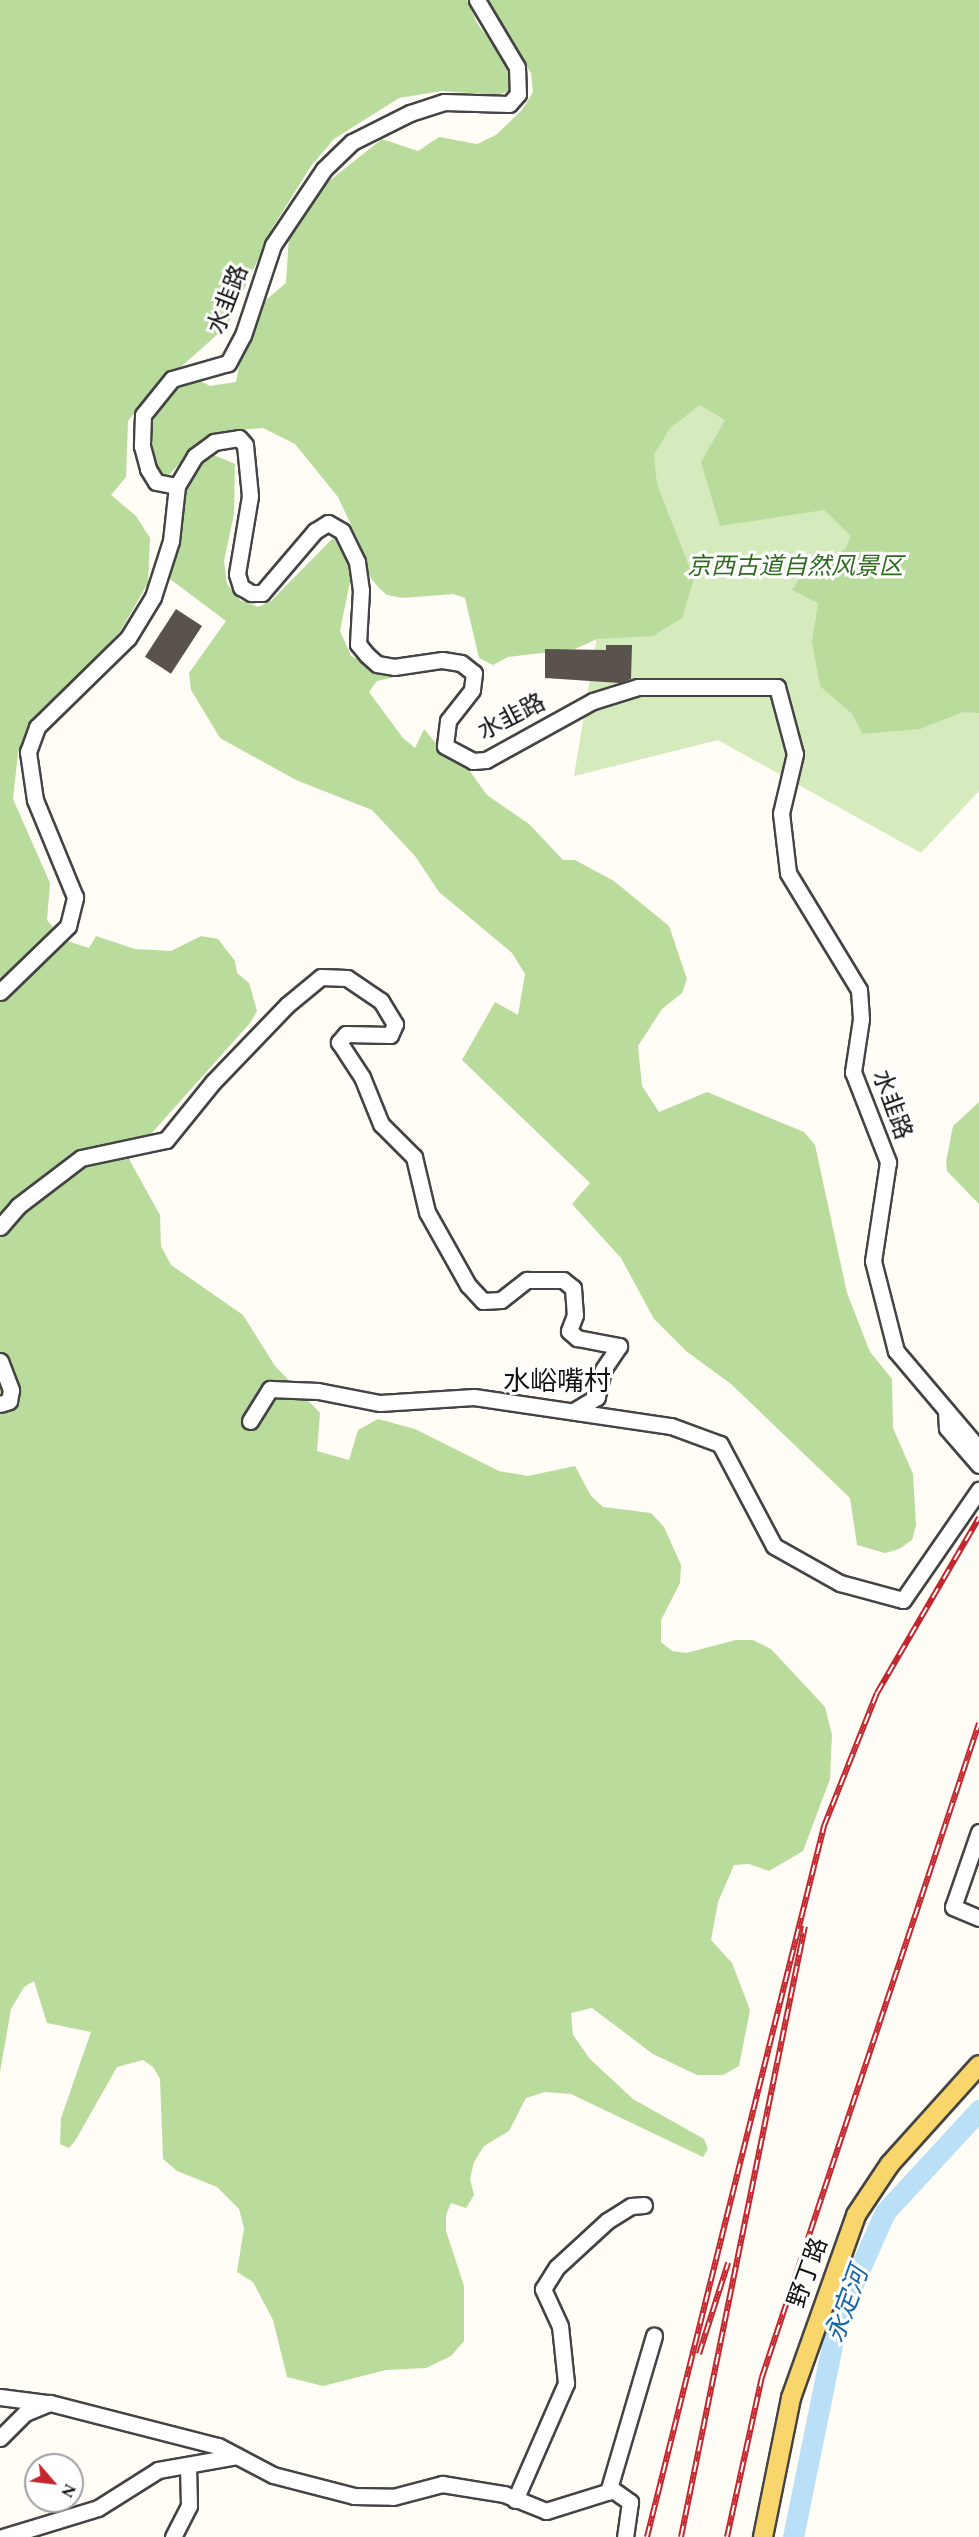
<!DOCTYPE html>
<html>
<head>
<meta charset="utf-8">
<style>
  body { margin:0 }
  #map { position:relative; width:979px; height:2537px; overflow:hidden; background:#fffdf5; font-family:Spectral,"Noto Sans SC",serif }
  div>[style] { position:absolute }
  .green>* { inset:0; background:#d5ebbd }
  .forest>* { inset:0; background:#b9dc9c }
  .river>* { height:21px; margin:-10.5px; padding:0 10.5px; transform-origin:10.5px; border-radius:10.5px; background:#b9e0f7 }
  .building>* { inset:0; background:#5a524d; transform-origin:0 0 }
  .roads { filter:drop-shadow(2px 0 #444) drop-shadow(-2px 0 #444) drop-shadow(0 2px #444) drop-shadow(0 -2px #444) }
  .minor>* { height:15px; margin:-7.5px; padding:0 7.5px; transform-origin:7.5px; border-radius:7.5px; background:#fff }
  .major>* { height:18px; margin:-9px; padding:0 9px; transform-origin:9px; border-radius:9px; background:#f9d66b }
  .rail>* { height:6px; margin-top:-3px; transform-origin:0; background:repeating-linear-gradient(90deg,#fff 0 11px,#c4262e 0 22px); box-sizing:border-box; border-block:2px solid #c4262e }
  span { translate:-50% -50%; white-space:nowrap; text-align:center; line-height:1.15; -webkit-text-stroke:6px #fff; paint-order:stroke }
  .street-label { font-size:24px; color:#111 }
  .park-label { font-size:24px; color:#2f6b1f; font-style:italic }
  .water-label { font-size:26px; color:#1768a6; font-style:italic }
  .quarter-label { font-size:27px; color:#111 }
  .north { position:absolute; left:24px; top:2453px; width:60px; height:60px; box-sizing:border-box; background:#fff; border:2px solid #a0a0a0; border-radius:50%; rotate:118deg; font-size:16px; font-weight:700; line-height:24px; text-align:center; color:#111 }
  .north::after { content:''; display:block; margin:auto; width:21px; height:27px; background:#c4262e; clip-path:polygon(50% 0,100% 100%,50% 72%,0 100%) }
</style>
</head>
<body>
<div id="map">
  <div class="green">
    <div style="clip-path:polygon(979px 0,979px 791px,921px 853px,718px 740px,574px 776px,623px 477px)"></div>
  </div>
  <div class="forest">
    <div style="clip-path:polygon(0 0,467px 0,477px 23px,511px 68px,509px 91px,497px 95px,442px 91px,399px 98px,334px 139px,311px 166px,273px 227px,227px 326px,149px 395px,128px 421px,126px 477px,111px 495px,136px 516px,150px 538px,148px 583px,121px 630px,25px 739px,18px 753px,13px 799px,50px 883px,47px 920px,64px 940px,89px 948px,96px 936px,135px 949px,171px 951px,201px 936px,218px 939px,235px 961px,237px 973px,249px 983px,257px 1011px,250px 1023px,150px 1135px,129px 1140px,130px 1161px,160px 1215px,161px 1246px,171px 1265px,243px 1315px,275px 1366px,320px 1413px,317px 1451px,349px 1460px,358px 1430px,378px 1419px,415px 1429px,499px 1471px,528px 1476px,575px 1466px,591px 1496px,603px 1507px,651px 1513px,664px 1527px,681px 1565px,680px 1583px,661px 1620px,661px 1642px,672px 1651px,686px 1653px,736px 1640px,753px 1640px,771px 1649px,825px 1707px,832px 1735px,830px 1779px,803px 1851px,769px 1871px,749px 1864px,734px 1865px,718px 1902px,711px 1940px,732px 1963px,750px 2010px,739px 2066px,723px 2075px,697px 2075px,653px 2054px,592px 2008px,571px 2013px,573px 2035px,590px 2059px,633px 2099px,704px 2139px,708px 2149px,703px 2157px,571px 2094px,545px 2092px,526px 2098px,509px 2131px,484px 2146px,474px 2162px,470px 2179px,474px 2195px,466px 2208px,451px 2203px,446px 2215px,446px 2231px,464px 2286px,464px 2341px,451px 2356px,426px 2368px,386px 2370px,323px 2386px,287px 2377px,273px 2320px,253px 2282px,237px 2272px,244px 2228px,239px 2209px,217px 2187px,177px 2171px,163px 2159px,160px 2079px,153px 2067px,143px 2060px,117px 2067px,75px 2141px,69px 2148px,60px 2144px,61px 2118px,91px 2032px,47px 2023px,34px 1981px,24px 1987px,11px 2009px,0 2072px)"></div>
    <div style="clip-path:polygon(483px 0,979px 0,979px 713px,963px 712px,920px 729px,863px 734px,852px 714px,820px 686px,812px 642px,818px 603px,792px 590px,808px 563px,832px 559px,846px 548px,851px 536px,824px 510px,720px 526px,701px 462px,725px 420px,700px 405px,670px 428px,654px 455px,657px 484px,694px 579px,682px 618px,653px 636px,597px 639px,575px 649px,508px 657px,493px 665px,479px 658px,465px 598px,453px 594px,402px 598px,387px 595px,379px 588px,367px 573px,365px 555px,338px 497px,295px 444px,263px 428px,224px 431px,197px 445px,167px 477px,159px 477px,148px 423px,177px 376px,187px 374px,210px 386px,236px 382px,243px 344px,261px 304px,286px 283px,289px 235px,314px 193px,382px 139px,418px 151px,439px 137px,477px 144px,496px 135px,522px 110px,533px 92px,531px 73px)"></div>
    <div style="clip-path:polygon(214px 455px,235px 464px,234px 514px,224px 561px,227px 584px,240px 600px,258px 607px,271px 601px,333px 538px,344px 548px,352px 572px,340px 631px,351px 656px,395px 677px,377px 681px,369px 692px,403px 738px,415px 748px,424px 729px,445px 754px,469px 770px,487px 795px,529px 824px,563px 860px,575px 860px,614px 881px,669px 926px,687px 979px,682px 993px,662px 1009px,638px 1046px,642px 1086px,659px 1112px,707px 1092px,804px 1132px,815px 1145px,847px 1293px,870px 1352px,892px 1379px,893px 1428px,913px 1474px,916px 1525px,912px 1540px,899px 1549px,885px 1553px,857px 1545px,850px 1498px,731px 1384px,686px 1351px,654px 1319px,621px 1258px,572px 1204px,590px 1183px,462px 1060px,495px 1002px,518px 1015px,525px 974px,512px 953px,439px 892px,415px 856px,372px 810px,296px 780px,220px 738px,191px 690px,189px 673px,226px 621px,170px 579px,169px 567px,187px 490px,198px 466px)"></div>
    <div style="clip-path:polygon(979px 1102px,979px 1204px,947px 1171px,946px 1162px,953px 1126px)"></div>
  </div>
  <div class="river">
    <div style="left:793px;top:2537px;width:221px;rotate:-78.5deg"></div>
    <div style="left:837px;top:2320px;width:118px;rotate:-66deg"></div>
    <div style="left:885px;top:2212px;width:139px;rotate:-47.3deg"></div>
  </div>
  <div class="building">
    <div style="left:176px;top:609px;width:31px;height:57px;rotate:33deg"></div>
    <div style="clip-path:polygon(606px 645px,632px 645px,631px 679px,620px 683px,545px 678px,545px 649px,606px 650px)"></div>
  </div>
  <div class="roads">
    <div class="minor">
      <div style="left:477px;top:0;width:78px;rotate:59.2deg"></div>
      <div style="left:517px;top:67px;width:27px;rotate:88deg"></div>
      <div style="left:518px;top:94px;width:13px;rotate:132deg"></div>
      <div style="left:509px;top:104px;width:65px;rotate:-178.2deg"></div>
      <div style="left:444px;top:102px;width:36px;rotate:162deg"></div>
      <div style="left:410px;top:113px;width:65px;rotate:153.4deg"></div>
      <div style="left:352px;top:142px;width:39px;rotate:136deg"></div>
      <div style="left:324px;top:169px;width:92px;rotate:123.9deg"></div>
      <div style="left:273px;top:245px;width:95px;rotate:108.4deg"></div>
      <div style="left:243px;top:335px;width:32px;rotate:118deg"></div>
      <div style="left:228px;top:363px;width:58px;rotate:164.1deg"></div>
      <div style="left:172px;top:379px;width:46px;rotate:128.9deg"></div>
      <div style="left:143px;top:415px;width:31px;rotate:92deg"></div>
      <div style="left:142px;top:446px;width:24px;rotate:75deg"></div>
      <div style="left:148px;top:469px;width:15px;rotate:58deg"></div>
      <div style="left:156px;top:482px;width:21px;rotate:11deg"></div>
      <div style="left:177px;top:486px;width:35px;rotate:-59deg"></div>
      <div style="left:195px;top:456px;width:24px;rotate:-36deg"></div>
      <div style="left:214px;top:442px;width:25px;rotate:-9deg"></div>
      <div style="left:239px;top:438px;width:9px;rotate:49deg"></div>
      <div style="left:245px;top:445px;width:51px;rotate:84.4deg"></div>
      <div style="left:250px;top:496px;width:79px;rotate:99.5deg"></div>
      <div style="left:237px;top:574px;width:14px;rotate:73deg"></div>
      <div style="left:241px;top:587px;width:12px;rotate:31deg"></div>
      <div style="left:251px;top:593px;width:11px"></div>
      <div style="left:262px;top:593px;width:82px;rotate:-49.5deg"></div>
      <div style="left:315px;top:531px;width:15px;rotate:-32deg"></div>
      <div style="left:328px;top:523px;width:16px;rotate:30deg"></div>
      <div style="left:342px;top:531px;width:34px;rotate:64deg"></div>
      <div style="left:357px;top:562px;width:28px;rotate:82deg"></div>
      <div style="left:361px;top:590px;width:54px;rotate:93.2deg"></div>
      <div style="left:358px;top:644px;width:14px;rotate:51deg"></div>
      <div style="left:367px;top:655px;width:13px;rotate:42deg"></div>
      <div style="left:377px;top:664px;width:17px;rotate:10deg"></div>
      <div style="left:394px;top:667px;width:49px;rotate:-8.3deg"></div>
      <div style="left:442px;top:660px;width:19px;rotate:9deg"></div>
      <div style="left:461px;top:663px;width:16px;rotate:38deg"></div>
      <div style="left:474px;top:673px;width:17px;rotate:97deg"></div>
      <div style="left:472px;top:690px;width:39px;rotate:128deg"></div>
      <div style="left:448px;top:721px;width:25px;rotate:97deg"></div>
      <div style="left:445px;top:746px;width:32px;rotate:28deg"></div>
      <div style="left:473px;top:761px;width:13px;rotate:-4deg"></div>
      <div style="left:486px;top:760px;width:122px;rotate:-28.9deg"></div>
      <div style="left:593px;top:701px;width:47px;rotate:-17.3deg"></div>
      <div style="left:638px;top:687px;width:139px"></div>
      <div style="left:777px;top:687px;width:69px;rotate:75deg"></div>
      <div style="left:795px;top:754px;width:61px;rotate:103.3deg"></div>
      <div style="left:781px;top:813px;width:60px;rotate:83.3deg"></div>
      <div style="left:788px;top:873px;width:137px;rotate:58.7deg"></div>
      <div style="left:859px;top:990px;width:29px;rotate:86deg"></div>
      <div style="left:861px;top:1019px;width:54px;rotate:98.6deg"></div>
      <div style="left:853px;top:1072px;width:97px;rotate:68.7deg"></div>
      <div style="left:888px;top:1162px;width:100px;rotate:98.6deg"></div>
      <div style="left:873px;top:1261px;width:93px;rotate:75.7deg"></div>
      <div style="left:896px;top:1351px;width:128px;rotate:49.7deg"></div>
      <div style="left:0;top:992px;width:95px;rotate:-44.1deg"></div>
      <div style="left:68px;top:926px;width:30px;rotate:-76deg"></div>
      <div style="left:75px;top:897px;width:105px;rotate:-112.4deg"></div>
      <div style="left:35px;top:800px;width:49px;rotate:-98.3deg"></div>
      <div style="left:28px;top:752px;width:27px;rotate:-70deg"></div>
      <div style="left:37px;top:727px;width:127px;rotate:-44.4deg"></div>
      <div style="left:128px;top:638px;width:48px;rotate:-58.6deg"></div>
      <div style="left:153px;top:597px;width:59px;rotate:-72.2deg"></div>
      <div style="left:171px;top:541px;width:55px;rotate:-83.8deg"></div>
      <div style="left:0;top:1227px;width:28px;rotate:-49deg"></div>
      <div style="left:18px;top:1206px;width:79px;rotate:-37.3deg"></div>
      <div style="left:81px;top:1158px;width:87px;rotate:-12deg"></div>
      <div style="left:166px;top:1140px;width:75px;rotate:-51deg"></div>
      <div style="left:213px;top:1082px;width:107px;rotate:-46.1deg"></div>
      <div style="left:287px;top:1005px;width:44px;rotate:-39.5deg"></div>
      <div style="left:321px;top:977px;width:26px;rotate:2deg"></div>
      <div style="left:347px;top:978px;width:41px;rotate:34.1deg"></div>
      <div style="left:381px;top:1001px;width:27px;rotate:59deg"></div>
      <div style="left:395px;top:1024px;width:12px;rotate:114deg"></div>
      <div style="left:390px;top:1035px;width:44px;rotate:-178.7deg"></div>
      <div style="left:346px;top:1034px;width:11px;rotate:131deg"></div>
      <div style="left:339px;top:1042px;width:42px;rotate:56.7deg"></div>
      <div style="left:362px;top:1077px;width:51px;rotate:68deg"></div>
      <div style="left:381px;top:1124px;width:47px;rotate:45deg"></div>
      <div style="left:414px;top:1157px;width:57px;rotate:76.7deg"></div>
      <div style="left:427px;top:1212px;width:84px;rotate:60.7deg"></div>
      <div style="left:468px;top:1285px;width:22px;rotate:47deg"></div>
      <div style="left:483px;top:1301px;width:18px;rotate:-3deg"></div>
      <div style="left:501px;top:1300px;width:33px;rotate:-38deg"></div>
      <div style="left:527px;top:1280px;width:36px"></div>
      <div style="left:563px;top:1280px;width:13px;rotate:39deg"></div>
      <div style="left:573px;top:1288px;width:27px;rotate:86deg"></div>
      <div style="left:575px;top:1315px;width:17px;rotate:111deg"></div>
      <div style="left:569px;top:1331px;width:11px;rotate:41deg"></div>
      <div style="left:577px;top:1338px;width:43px;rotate:10.8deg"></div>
      <div style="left:619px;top:1346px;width:29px;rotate:124deg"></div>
      <div style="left:603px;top:1370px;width:28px;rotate:103deg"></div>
      <div style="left:597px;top:1397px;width:27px;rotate:149deg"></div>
      <div style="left:0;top:1361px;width:31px;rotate:69deg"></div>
      <div style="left:11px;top:1390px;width:11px;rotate:100deg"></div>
      <div style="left:9px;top:1401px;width:9px;rotate:162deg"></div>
      <div style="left:946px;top:1410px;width:18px;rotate:87deg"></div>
      <div style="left:947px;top:1428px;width:49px;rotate:49.1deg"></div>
      <div style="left:250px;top:1421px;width:38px;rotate:-58deg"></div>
      <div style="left:270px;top:1389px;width:48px;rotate:2.4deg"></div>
      <div style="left:318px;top:1391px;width:63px;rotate:11deg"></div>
      <div style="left:380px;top:1403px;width:94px;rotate:-3.7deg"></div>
      <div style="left:474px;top:1397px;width:199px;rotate:8.4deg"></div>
      <div style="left:671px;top:1426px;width:52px;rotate:20.2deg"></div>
      <div style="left:720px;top:1444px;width:115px;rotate:62.1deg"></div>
      <div style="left:774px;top:1546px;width:76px;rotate:29.3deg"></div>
      <div style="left:840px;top:1583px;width:65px;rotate:15.1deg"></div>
      <div style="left:903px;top:1600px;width:134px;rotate:-55.4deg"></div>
      <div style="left:979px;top:1832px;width:79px;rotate:109.1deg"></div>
      <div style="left:953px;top:1907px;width:28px;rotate:23deg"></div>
      <div style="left:0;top:2397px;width:47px;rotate:7.3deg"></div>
      <div style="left:0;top:2438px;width:35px;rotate:-45deg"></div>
      <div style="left:25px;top:2413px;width:27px;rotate:-22deg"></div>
      <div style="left:50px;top:2403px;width:173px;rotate:14.4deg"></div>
      <div style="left:218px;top:2446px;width:62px;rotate:27.8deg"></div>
      <div style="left:273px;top:2475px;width:84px;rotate:14.5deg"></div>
      <div style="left:354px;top:2496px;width:39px;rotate:1deg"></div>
      <div style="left:393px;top:2497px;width:51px;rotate:-14.9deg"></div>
      <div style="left:442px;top:2484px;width:63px;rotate:9.2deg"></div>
      <div style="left:504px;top:2494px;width:45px;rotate:22deg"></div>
      <div style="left:546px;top:2511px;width:70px;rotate:-17.4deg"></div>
      <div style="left:613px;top:2490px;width:21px;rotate:35deg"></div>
      <div style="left:630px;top:2502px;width:35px;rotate:98deg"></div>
      <div style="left:608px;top:2492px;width:163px;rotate:-73.6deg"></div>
      <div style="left:515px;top:2500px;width:128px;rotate:-66.4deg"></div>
      <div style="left:566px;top:2383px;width:57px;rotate:-96deg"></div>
      <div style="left:560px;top:2326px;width:41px;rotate:-114.7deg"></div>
      <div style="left:543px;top:2289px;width:26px;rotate:-58deg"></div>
      <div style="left:557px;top:2267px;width:68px;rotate:-42.6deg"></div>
      <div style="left:607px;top:2221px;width:28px;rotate:-32deg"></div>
      <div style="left:631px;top:2206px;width:13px;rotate:-4deg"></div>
      <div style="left:3px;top:2537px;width:99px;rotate:-17deg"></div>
      <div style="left:98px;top:2508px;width:71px;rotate:-32.3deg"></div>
      <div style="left:158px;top:2470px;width:80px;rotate:-10deg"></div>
      <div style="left:173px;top:2537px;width:35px;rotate:-63deg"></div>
      <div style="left:189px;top:2506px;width:41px;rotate:-91.4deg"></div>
    </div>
    <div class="major">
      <div style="left:763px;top:2537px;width:142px;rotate:-78.6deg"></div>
      <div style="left:791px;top:2398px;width:194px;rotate:-70.4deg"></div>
      <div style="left:856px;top:2215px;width:61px;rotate:-56.3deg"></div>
      <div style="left:890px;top:2164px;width:133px;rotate:-48deg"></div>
    </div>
  </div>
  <div class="rail">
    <div style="left:699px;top:2354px;width:96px;rotate:-72.3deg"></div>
    <div style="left:647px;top:2537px;width:733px;rotate:-76.02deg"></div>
    <div style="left:824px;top:1826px;width:143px;rotate:-68.3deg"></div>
    <div style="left:877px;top:1693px;width:203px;rotate:-59.8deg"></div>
    <div style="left:681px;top:2537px;width:623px;rotate:-78.53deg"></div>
    <div style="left:727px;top:2537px;width:164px;rotate:-77.7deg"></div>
    <div style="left:762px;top:2377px;width:689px;rotate:-71.64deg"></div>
  </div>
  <div class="street-label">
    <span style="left:229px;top:300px;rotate:-69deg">水韭路</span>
    <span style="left:512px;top:718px;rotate:-27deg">水韭路</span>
    <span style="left:891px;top:1105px;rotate:70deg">水韭路</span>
    <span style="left:809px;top:2273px;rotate:-70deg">野丁路</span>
  </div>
  <div class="park-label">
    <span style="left:795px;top:568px">京西古道自然风景区</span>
  </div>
  <div class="water-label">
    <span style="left:848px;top:2305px;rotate:-70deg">永定河</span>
  </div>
  <div class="quarter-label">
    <span style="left:557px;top:1383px">水峪嘴村</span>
  </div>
  <div class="north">N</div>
</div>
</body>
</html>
